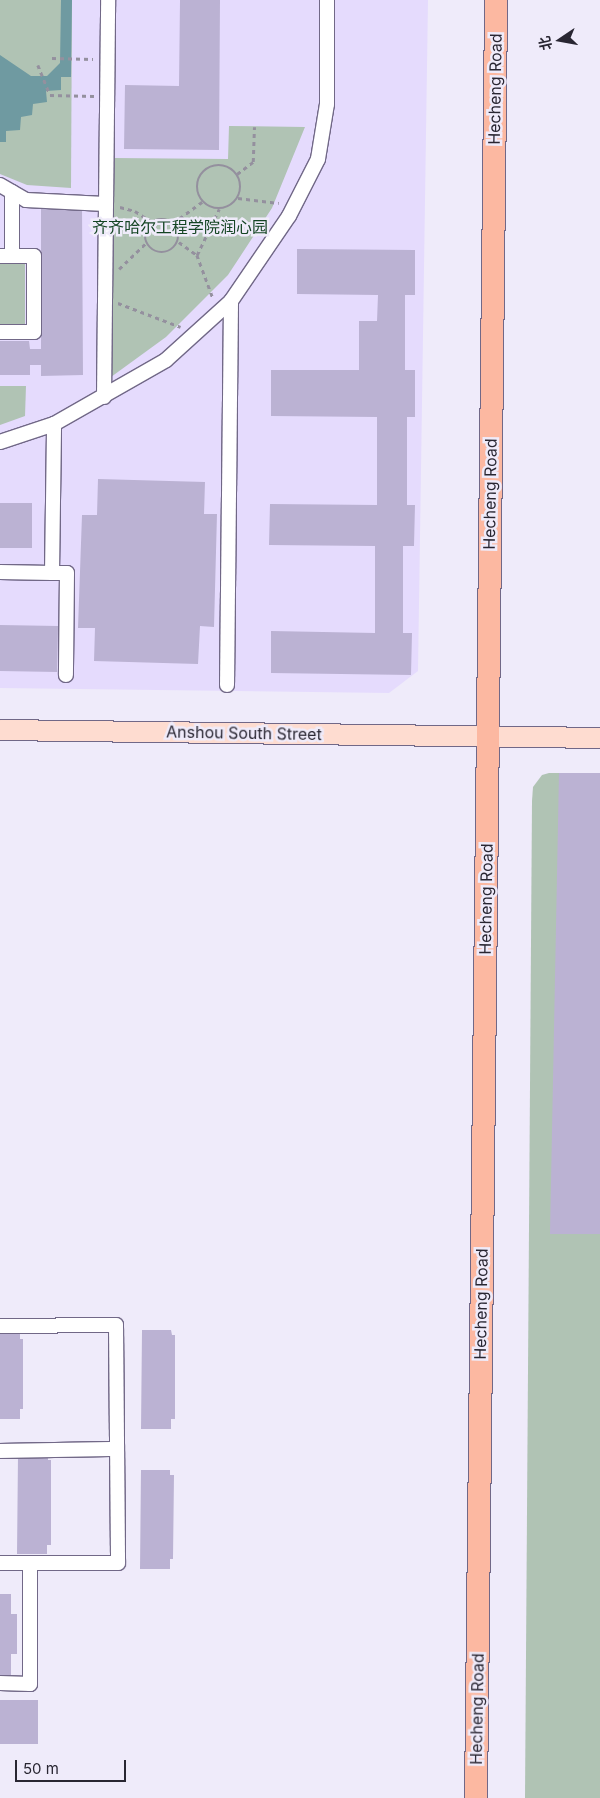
<!DOCTYPE html>
<html>
<head>
<meta charset="utf-8">
<style>
  body { margin:0 }
  #map { position:relative; width:600px; height:1798px; overflow:hidden; background:#efebfa; font-family:Inter,"Noto Sans SC",sans-serif }
  div>[style] { position:absolute }
  .built>* { inset:0; background:#e5dbfd }
  .green>* { inset:0; background:#b0c3b4; transform-origin:0 0 }
  .water>* { inset:0; background:#6f9aa1 }
  .building>* { inset:0; background:#bbb2d3; transform-origin:0 0 }
  .path>* { height:2.5px; margin-top:-1.25px; transform-origin:0; background:repeating-linear-gradient(90deg,#94909e 0 4px,transparent 0 8px) }
  .path>.ring { margin:-1.25px; padding:0; box-sizing:content-box; background:none; border:2.5px solid #94909e; border-radius:50% }
  .roads { filter:drop-shadow(1px 0 #716887) drop-shadow(-1px 0 #716887) drop-shadow(0 1px #716887) drop-shadow(0 -1px #716887) }
  .street>* { height:14px; margin:-7px; padding:0 7px; transform-origin:7px; border-radius:7px; background:#fff }
  .secondary>* { height:20px; margin:-10px; padding:0 10px; transform-origin:10px; border-radius:10px; background:#fedcd0 }
  .primary>* { height:22px; margin:-11px; padding:0 11px; transform-origin:11px; border-radius:11px; background:#fcb8a1 }
  span { translate:-50% -50%; white-space:nowrap; text-align:center; line-height:1.15; -webkit-text-stroke:5px #efebfa; paint-order:stroke }
  .street-label { font-size:16px; color:#292632 }
  .park-label { font-size:16px; color:#154524 }
  .north { position:absolute; left:535px; top:15px; width:50px; height:50px; -webkit-text-stroke:4px #efebfa; paint-order:stroke; rotate:258deg; font-size:14px; font-weight:700; line-height:20px; text-align:center; color:#292632 }
  .north::after { content:''; display:block; margin:auto; width:18px; height:22px; background:#292632; clip-path:polygon(50% 0,100% 100%,50% 72%,0 100%) }
  .scale { position:absolute; left:15px; top:1760px; width:111px; height:22px; box-sizing:border-box; border:2px solid #292632; border-top:0; padding-left:6px; font-size:15px; line-height:18px; white-space:nowrap; color:#292632; -webkit-text-stroke:4px #efebfa; paint-order:stroke }
</style>
</head>
<body>
<div id="map">
  <div class="built">
    <div style="clip-path:polygon(0 0,428px 0,418px 671px,389px 693px,0 688px)"></div>
  </div>
  <div class="green">
    <div style="clip-path:polygon(0 0,72px 0,71px 188px,27px 185px,0 174px)"></div>
    <div style="clip-path:polygon(229px 126px,305px 127px,272px 208px,228px 275px,166px 337px,111px 377px,114px 158px,228px 159px)"></div>
    <div style="left:0;top:263px;width:25px;height:61px"></div>
    <div style="clip-path:polygon(0 386px,26px 386px,25px 416px,0 425px)"></div>
    <div style="clip-path:polygon(549px 773px,600px 773px,600px 1798px,525px 1798px,532px 801px,533px 787px,542px 775px)"></div>
  </div>
  <div class="water">
    <div style="clip-path:polygon(61px 0,72px 0,71px 77px,61px 77px,61px 90px,46px 91px,47px 102px,33px 104px,32px 115px,21px 117px,20px 130px,6px 131px,6px 142px,0 142px,0 55px,31px 76px,47px 76px,60px 63px)"></div>
  </div>
  <div class="building">
    <div style="clip-path:polygon(180px 0,220px 0,219px 150px,124px 149px,125px 85px,179px 86px)"></div>
    <div style="clip-path:polygon(41px 205px,82px 205px,83px 375px,41px 376px,41px 365px,30px 365px,30px 375px,0 375px,0 341px,29px 341px,30px 349px,41px 349px)"></div>
    <div style="clip-path:polygon(297px 249px,415px 250px,415px 295px,405px 295px,405px 370px,415px 370px,415px 417px,407px 417px,407px 505px,415px 505px,414px 546px,403px 546px,403px 633px,412px 633px,411px 675px,271px 673px,271px 631px,375px 633px,375px 546px,269px 545px,270px 504px,377px 505px,377px 417px,271px 416px,271px 370px,359px 370px,359px 321px,377px 321px,378px 295px,297px 294px)"></div>
    <div style="clip-path:polygon(98px 479px,205px 482px,204px 514px,217px 514px,214px 627px,200px 626px,198px 664px,94px 661px,95px 628px,78px 628px,82px 515px,97px 515px)"></div>
    <div style="left:0;top:503px;width:32px;height:45px"></div>
    <div style="left:0;top:625px;width:58px;height:46px;rotate:1deg"></div>
    <div style="clip-path:polygon(559px 773px,600px 773px,600px 1234px,550px 1234px)"></div>
    <div style="clip-path:polygon(142px 1330px,171px 1330px,172px 1335px,175px 1335px,175px 1419px,171px 1419px,171px 1429px,141px 1429px)"></div>
    <div style="clip-path:polygon(0 1334px,20px 1334px,20px 1339px,23px 1339px,23px 1409px,20px 1409px,20px 1419px,0 1419px)"></div>
    <div style="clip-path:polygon(18px 1455px,48px 1456px,48px 1460px,51px 1460px,51px 1545px,47px 1545px,47px 1554px,17px 1554px)"></div>
    <div style="clip-path:polygon(141px 1470px,170px 1470px,170px 1475px,174px 1475px,173px 1559px,170px 1559px,170px 1569px,140px 1569px)"></div>
    <div style="clip-path:polygon(0 1594px,11px 1594px,11px 1614px,17px 1614px,17px 1654px,11px 1654px,11px 1675px,0 1675px)"></div>
    <div style="left:0;top:1700px;width:38px;height:44px"></div>
  </div>
  <div class="path">
    <div style="left:52px;top:58px;width:41px;rotate:1.4deg"></div>
    <div style="left:38px;top:65px;width:32px;rotate:68deg"></div>
    <div style="left:50px;top:95px;width:44px;rotate:1.3deg"></div>
    <div class="ring" style="left:197px;top:165px;width:41.5px;height:41.5px"></div>
    <div style="left:237px;top:174px;width:20px;rotate:-37deg"></div>
    <div style="left:253px;top:162px;width:35px;rotate:-88deg"></div>
    <div style="left:238px;top:198px;width:41px;rotate:7deg"></div>
    <div style="left:120px;top:207px;width:16px;rotate:15deg"></div>
    <div style="left:135px;top:211px;width:20px;rotate:33deg"></div>
    <div class="ring" style="left:145px;top:219px;width:31.5px;height:31.5px"></div>
    <div style="left:173px;top:223px;width:36px;rotate:-36deg"></div>
    <div style="left:179px;top:242px;width:22px;rotate:36deg"></div>
    <div style="left:197px;top:255px;width:46px;rotate:69.6deg"></div>
    <div style="left:197px;top:255px;width:51px;rotate:-64.4deg"></div>
    <div style="left:119px;top:269px;width:37px;rotate:-44deg"></div>
    <div style="left:118px;top:303px;width:67px;rotate:20.9deg"></div>
  </div>
  <div class="roads">
    <div class="street">
      <div style="left:0;top:185px;width:30px;rotate:30deg"></div>
      <div style="left:26px;top:200px;width:79px;rotate:2.9deg"></div>
      <div style="left:0;top:256px;width:34px"></div>
      <div style="left:34px;top:256px;width:76px;rotate:90deg"></div>
      <div style="left:34px;top:332px;width:34px;rotate:180deg"></div>
      <div style="left:12px;top:256px;width:64px;rotate:-90deg"></div>
      <div style="left:104px;top:397px;width:397px;rotate:-89.4deg"></div>
      <div style="left:0;top:442px;width:57px;rotate:-18.4deg"></div>
      <div style="left:54px;top:424px;width:129px;rotate:-29.7deg"></div>
      <div style="left:166px;top:360px;width:88px;rotate:-42.2deg"></div>
      <div style="left:231px;top:301px;width:103px;rotate:-55.7deg"></div>
      <div style="left:289px;top:216px;width:64px;rotate:-63deg"></div>
      <div style="left:318px;top:159px;width:56px;rotate:-80.7deg"></div>
      <div style="left:327px;top:104px;width:104px;rotate:-90deg"></div>
      <div style="left:0;top:572px;width:52px;rotate:1.1deg"></div>
      <div style="left:52px;top:573px;width:149px;rotate:-89.2deg"></div>
      <div style="left:52px;top:573px;width:15px"></div>
      <div style="left:67px;top:573px;width:102px;rotate:90.6deg"></div>
      <div style="left:227px;top:685px;width:384px;rotate:-89.4deg"></div>
      <div style="left:0;top:1326px;width:116px;rotate:-0.5deg"></div>
      <div style="left:116px;top:1325px;width:238px;rotate:89.5deg"></div>
      <div style="left:118px;top:1563px;width:118px;rotate:180deg"></div>
      <div style="left:0;top:1451px;width:117px;rotate:-1deg"></div>
      <div style="left:0;top:1683px;width:30px;rotate:2deg"></div>
      <div style="left:30px;top:1684px;width:121px;rotate:-90deg"></div>
    </div>
    <div class="secondary">
      <div style="left:0;top:730px;width:600px;rotate:0.76deg"></div>
    </div>
    <div class="primary">
      <div style="left:476px;top:1798px;width:1798px;rotate:-89.36deg"></div>
    </div>
  </div>
  <div class="street-label">
    <span style="left:495px;top:89px;rotate:-89deg">Hecheng Road</span>
    <span style="left:490px;top:494px;rotate:-89deg">Hecheng Road</span>
    <span style="left:244px;top:733px;rotate:1deg">Anshou South Street</span>
    <span style="left:486px;top:899px;rotate:-89deg">Hecheng Road</span>
    <span style="left:481px;top:1304px;rotate:-89deg">Hecheng Road</span>
    <span style="left:477px;top:1709px;rotate:-89deg">Hecheng Road</span>
  </div>
  <div class="park-label">
    <span style="left:180px;top:227px">齐齐哈尔工程学院润心园</span>
  </div>
  <div class="north">北</div>
  <div class="scale">50 m</div>
</div>
</body>
</html>
